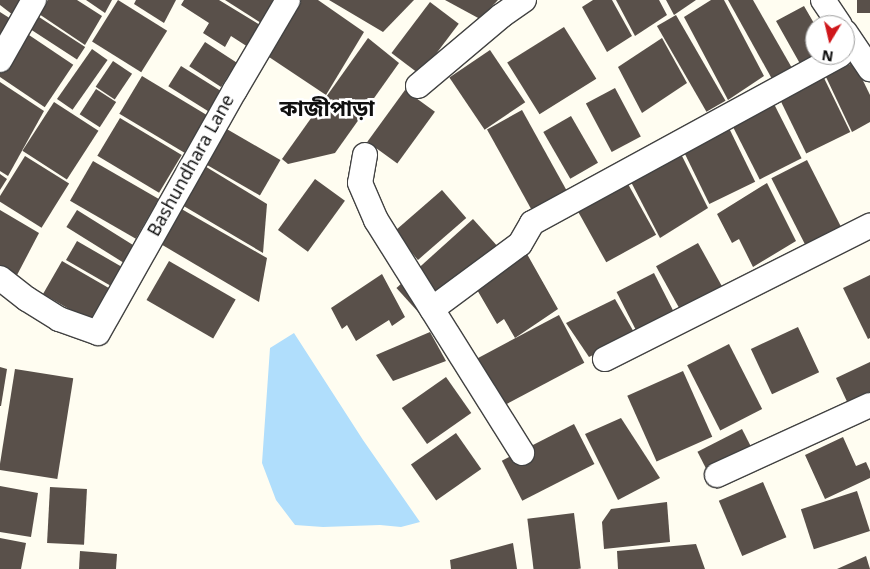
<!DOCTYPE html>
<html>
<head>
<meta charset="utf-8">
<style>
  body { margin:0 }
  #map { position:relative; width:870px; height:569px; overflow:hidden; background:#fffdf1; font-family:Georgia,"Noto Sans Bengali",serif }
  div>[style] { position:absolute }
  .water>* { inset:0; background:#b0defc }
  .building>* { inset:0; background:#59504a; transform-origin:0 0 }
  .roads { filter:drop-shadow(1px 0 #424242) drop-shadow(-1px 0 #424242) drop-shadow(0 1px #424242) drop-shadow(0 -1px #424242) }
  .street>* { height:24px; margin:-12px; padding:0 12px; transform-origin:12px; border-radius:12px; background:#fff }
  span { translate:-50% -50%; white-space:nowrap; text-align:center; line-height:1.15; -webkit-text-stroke:5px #fff; paint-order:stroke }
  .street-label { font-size:18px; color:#0f0f0f }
  .district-label { font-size:22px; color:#0f0f0f; font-weight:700 }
  .north { position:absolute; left:805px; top:15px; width:50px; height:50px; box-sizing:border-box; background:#fff; border:1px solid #9f9f9f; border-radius:50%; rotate:189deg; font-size:14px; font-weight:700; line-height:20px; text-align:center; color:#0f0f0f }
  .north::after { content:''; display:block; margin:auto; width:18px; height:22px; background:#cf171b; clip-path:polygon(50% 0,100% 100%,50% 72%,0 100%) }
</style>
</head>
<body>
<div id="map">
  <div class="water">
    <div style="clip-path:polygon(294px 333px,363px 440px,420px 522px,401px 527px,380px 525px,323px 527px,295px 525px,276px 500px,262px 463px,270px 348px)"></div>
  </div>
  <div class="building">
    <div style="clip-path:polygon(0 0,23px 0,13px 15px,0 5px)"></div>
    <div style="clip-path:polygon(48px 0,77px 0,102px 16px,85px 45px,39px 14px)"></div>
    <div style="clip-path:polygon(86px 0,112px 0,105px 13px)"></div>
    <div style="left:118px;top:0;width:58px;height:49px;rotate:32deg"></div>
    <div style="clip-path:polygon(136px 0,176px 0,164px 23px,134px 4px)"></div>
    <div style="clip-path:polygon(184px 0,219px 0,260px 25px,248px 47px,231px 36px,225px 47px,203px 33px,209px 23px,181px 5px)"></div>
    <div style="clip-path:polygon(225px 0,273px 0,261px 23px)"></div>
    <div style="clip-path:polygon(295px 0,318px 0,364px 32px,326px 95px,263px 53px)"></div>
    <div style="clip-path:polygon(329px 0,414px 0,383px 32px)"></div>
    <div style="clip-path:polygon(445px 0,498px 0,480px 19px)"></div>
    <div style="clip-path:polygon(593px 0,612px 0,632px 36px,607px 52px,582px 7px)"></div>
    <div style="clip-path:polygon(616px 0,659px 0,667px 15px,635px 36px)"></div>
    <div style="clip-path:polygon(666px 0,696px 0,674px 15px)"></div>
    <div style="clip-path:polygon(711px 0,724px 0,764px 76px,728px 100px,684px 17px)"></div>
    <div style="clip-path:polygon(728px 0,753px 0,796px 75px,777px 88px)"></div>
    <div style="left:857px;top:0;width:13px;height:13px"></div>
    <div style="left:430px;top:2px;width:36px;height:64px;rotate:37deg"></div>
    <div style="clip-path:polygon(804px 6px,815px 25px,815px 55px,828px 55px,803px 69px,776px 21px)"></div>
    <div style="clip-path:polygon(0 12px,11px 19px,0 39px)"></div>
    <div style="left:676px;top:15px;width:99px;height:22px;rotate:60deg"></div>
    <div style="left:39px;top:17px;width:55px;height:15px;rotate:33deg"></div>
    <div style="left:564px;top:27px;width:61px;height:67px;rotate:58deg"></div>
    <div style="left:26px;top:33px;width:57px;height:51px;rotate:34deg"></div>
    <div style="clip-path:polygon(368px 38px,399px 63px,335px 153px,288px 164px,282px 159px)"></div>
    <div style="clip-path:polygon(662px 38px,687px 83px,642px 113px,618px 67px)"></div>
    <div style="left:205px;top:42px;width:38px;height:29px;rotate:33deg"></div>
    <div style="left:92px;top:49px;width:19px;height:61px;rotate:35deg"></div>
    <div style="left:490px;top:50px;width:63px;height:49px;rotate:56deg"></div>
    <div style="left:113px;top:61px;width:23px;height:31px;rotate:34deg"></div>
    <div style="clip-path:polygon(854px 62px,870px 95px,870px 122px,852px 132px,826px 77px)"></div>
    <div style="left:181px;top:66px;width:49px;height:24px;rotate:32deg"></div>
    <div style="left:142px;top:76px;width:76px;height:44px;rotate:31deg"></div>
    <div style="left:824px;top:78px;width:60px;height:49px;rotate:64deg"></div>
    <div style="clip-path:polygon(0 82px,44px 111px,8px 176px,0 171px)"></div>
    <div style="left:615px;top:88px;width:55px;height:33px;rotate:62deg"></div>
    <div style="left:96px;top:89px;width:24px;height:30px;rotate:33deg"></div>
    <div style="left:405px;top:90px;width:37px;height:64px;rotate:36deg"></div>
    <div style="left:54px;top:102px;width:53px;height:58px;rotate:33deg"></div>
    <div style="left:773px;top:102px;width:63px;height:47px;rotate:63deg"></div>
    <div style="left:522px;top:110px;width:95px;height:40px;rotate:61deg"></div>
    <div style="left:571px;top:116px;width:54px;height:32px;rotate:60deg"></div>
    <div style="left:120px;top:118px;width:72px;height:44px;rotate:31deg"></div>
    <div style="left:728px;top:126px;width:62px;height:51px;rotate:64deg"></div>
    <div style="left:225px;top:128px;width:64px;height:41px;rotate:30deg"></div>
    <div style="clip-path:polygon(679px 150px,708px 208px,660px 238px,630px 180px)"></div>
    <div style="left:25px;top:156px;width:52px;height:52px;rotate:32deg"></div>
    <div style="left:807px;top:160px;width:76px;height:40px;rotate:63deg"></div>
    <div style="left:93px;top:161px;width:76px;height:46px;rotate:30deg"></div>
    <div style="clip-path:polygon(203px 165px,267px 204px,263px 253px,182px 205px)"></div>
    <div style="clip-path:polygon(0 174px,7px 179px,0 190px)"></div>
    <div style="left:315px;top:179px;width:37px;height:63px;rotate:36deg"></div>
    <div style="clip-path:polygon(767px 183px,796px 241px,753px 267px,739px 239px,732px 243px,717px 214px)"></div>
    <div style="left:628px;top:184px;width:58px;height:57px;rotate:61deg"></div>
    <div style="left:442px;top:190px;width:37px;height:64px;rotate:49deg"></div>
    <div style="clip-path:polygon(178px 207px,267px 258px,259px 302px,159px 243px)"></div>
    <div style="clip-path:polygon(0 210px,39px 233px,16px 277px,0 265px)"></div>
    <div style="left:77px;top:210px;width:67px;height:20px;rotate:32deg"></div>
    <div style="left:473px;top:219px;width:48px;height:103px;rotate:48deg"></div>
    <div style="left:77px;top:241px;width:51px;height:22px;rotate:30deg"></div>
    <div style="left:698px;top:243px;width:58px;height:48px;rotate:61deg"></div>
    <div style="clip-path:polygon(527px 254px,558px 309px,515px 338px,504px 319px,497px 324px,476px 288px)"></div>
    <div style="left:62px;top:261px;width:54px;height:38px;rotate:30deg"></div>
    <div style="left:169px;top:261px;width:77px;height:45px;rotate:30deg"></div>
    <div style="left:654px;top:273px;width:51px;height:42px;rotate:63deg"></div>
    <div style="clip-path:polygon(382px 274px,405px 317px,392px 326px,389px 320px,356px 341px,347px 325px,342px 329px,331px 308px)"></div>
    <div style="clip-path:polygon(870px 275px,870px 338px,868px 339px,843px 288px)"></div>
    <div style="clip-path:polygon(615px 299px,635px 334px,589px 357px,566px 323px)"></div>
    <div style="left:559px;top:315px;width:54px;height:99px;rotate:62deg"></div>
    <div style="left:798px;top:327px;width:50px;height:52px;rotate:65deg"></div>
    <div style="clip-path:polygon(430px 332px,446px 361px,393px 381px,376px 355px)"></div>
    <div style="left:729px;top:344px;width:73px;height:47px;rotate:63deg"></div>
    <div style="clip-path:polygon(870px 362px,870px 417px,857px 423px,836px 378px)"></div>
    <div style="clip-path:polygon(0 367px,7px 369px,1px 406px,0 406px)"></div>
    <div style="left:15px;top:369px;width:59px;height:102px;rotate:9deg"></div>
    <div style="left:683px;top:371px;width:72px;height:61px;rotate:66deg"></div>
    <div style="left:446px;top:377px;width:44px;height:54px;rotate:55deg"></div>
    <div style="clip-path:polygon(621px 418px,660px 478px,618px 500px,585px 434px)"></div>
    <div style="left:574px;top:424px;width:45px;height:81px;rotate:63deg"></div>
    <div style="left:742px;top:429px;width:42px;height:50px;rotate:63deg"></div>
    <div style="left:456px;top:433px;width:44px;height:55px;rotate:55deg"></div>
    <div style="clip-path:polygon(843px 437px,856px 466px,866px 462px,870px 471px,870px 478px,825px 499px,805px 455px)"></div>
    <div style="left:763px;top:482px;width:60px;height:48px;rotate:67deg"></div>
    <div style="clip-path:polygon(0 486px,38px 493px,31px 537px,0 532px)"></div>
    <div style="left:50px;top:487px;width:37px;height:56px;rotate:3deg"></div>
    <div style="left:857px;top:491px;width:42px;height:59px;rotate:72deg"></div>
    <div style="clip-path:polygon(667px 502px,670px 542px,604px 549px,602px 522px,611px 509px)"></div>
    <div style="left:574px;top:513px;width:56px;height:47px;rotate:83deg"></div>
    <div style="clip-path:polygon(0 538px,26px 543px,21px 569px,0 569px)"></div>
    <div style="clip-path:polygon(513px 543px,517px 569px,451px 569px,450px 560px)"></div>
    <div style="clip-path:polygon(696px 544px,705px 569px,618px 569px,617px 551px)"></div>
    <div style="clip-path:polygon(80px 551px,117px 554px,116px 569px,79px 569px)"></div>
    <div style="clip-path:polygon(866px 556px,870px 569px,837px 569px)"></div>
  </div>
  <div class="roads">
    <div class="street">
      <div style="left:823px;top:0;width:30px;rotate:56deg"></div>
      <div style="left:845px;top:32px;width:45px;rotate:56deg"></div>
      <div style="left:0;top:60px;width:69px;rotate:-60.5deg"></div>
      <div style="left:418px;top:86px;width:109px;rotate:-40.1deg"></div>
      <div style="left:501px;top:16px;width:28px;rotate:-35deg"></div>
      <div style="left:365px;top:155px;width:28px;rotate:100deg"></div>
      <div style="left:360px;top:183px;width:40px;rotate:66.6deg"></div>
      <div style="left:376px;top:220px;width:275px;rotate:57.9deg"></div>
      <div style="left:0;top:278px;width:34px;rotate:38deg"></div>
      <div style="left:27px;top:299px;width:38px;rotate:32deg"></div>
      <div style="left:59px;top:319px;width:41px;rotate:19.7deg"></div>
      <div style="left:98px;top:333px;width:279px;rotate:-60.6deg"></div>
      <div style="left:235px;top:90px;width:104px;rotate:-59.5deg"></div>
      <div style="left:432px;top:309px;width:109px;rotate:-36.5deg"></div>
      <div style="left:520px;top:244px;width:24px;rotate:-60deg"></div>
      <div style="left:532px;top:223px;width:351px;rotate:-28.6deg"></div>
      <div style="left:605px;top:359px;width:297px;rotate:-26.7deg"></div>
      <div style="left:717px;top:475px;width:168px;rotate:-24.6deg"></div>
    </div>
  </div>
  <div class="street-label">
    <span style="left:192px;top:166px;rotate:-61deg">Bashundhara Lane</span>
  </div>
  <div class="district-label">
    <span style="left:327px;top:111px">কাজীপাড়া</span>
  </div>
  <div class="north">N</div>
</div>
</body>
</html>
